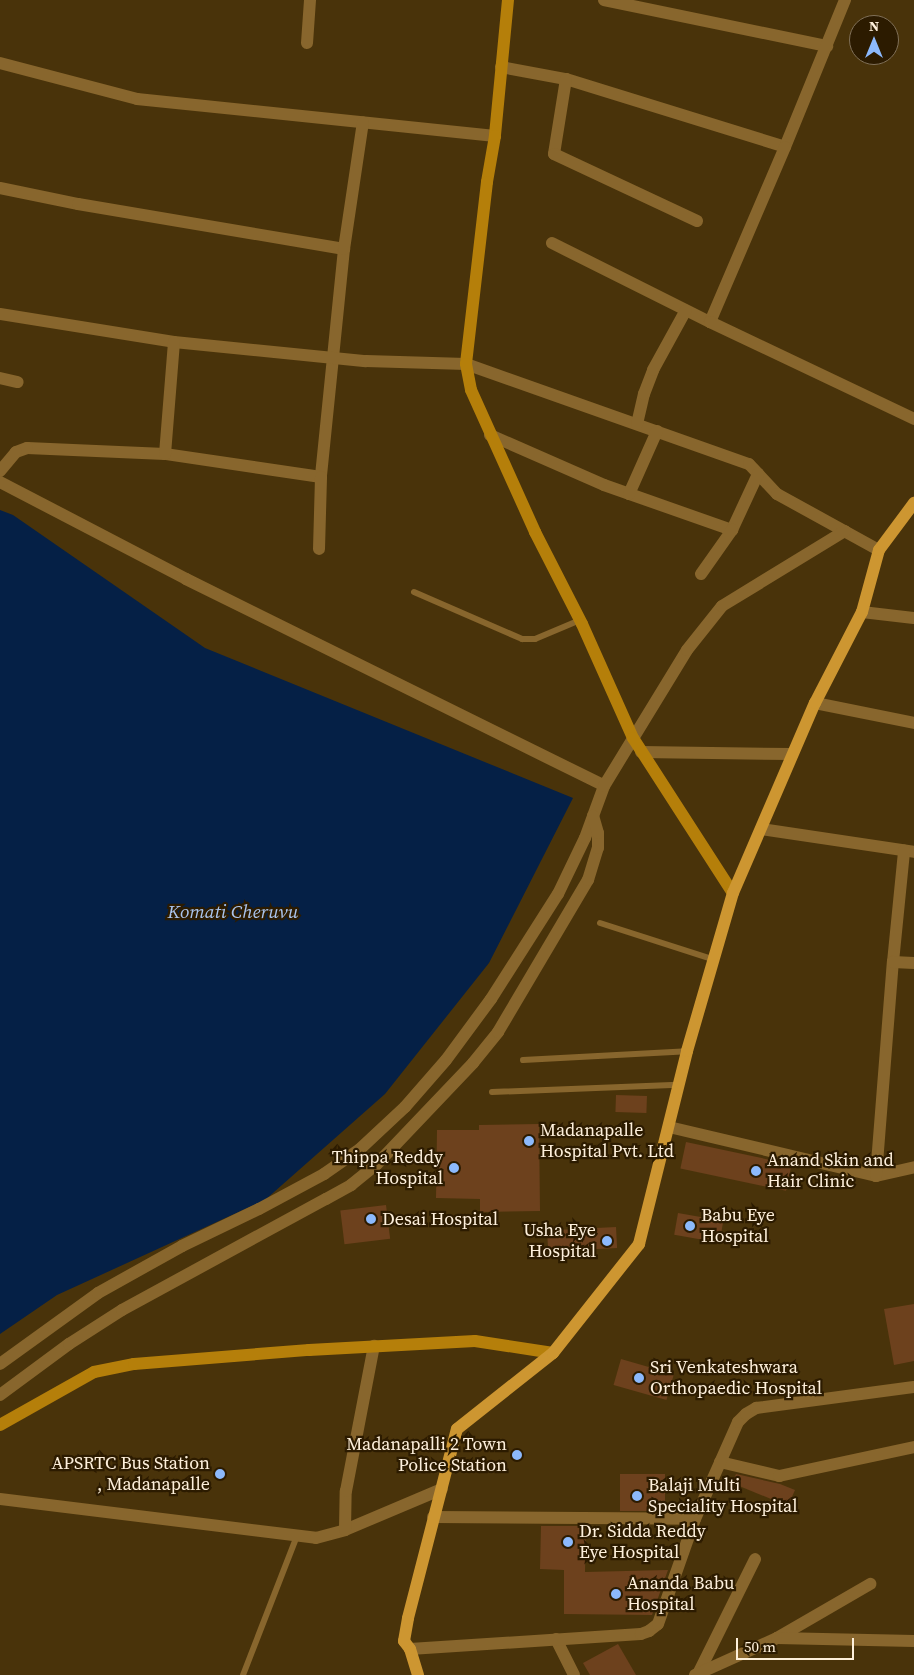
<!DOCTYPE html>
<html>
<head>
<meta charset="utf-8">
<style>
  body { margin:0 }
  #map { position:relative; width:914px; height:1675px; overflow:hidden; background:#49330a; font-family:"Source Serif 4",serif }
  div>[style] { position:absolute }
  .water>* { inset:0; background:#052046 }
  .building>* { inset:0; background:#6d411d; transform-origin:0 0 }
  .lane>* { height:6px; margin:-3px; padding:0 3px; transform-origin:3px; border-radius:3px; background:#88662d }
  .street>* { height:12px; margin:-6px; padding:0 6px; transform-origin:6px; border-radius:6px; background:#88662d }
  .secondary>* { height:12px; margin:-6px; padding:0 6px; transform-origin:6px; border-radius:6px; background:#b57f0a }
  .primary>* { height:12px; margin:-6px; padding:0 6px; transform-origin:6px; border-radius:6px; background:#cd9631 }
  .dots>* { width:14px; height:14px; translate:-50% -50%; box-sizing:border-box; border:2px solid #2c1b00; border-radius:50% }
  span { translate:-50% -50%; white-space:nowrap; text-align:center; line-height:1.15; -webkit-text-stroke:4.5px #2c1b00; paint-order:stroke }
  .poi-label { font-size:18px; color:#fef0db }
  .left { translate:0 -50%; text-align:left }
  .right { translate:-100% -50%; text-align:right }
  .water-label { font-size:19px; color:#aac5ee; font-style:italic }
  .north { position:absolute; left:849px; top:15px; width:50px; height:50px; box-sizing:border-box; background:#2c1b00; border:1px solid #807058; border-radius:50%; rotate:0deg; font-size:14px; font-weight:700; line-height:20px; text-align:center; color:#fef0db }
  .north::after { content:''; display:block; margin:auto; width:18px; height:22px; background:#8cb9fc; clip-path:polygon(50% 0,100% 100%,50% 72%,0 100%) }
  .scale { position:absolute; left:736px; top:1638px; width:118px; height:22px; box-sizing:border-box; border:2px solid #fef0db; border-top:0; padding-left:6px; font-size:15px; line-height:18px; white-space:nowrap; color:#fef0db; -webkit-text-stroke:4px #2c1b00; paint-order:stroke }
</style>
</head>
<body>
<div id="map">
  <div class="water">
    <div style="clip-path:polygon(0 510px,13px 515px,205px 648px,573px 798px,489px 963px,385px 1094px,265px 1200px,57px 1295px,0 1334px)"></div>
  </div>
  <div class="building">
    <div style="left:616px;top:1095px;width:31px;height:17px;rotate:2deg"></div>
    <div style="clip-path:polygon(539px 1124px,540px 1211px,480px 1212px,480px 1199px,436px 1198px,437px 1130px,479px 1130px,479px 1125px)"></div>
    <div style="left:686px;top:1142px;width:108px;height:27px;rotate:12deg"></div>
    <div style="left:386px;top:1205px;width:34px;height:46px;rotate:83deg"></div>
    <div style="left:678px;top:1213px;width:46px;height:22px;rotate:10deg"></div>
    <div style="left:616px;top:1227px;width:21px;height:69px;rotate:87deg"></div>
    <div style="clip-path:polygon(914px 1304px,914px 1361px,894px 1365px,884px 1309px)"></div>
    <div style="left:621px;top:1359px;width:55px;height:27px;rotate:16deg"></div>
    <div style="left:665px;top:1474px;width:37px;height:45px;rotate:90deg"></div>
    <div style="clip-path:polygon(736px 1474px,780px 1484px,795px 1490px,788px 1506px,732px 1483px)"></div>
    <div style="clip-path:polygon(541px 1526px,586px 1526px,585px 1572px,668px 1570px,652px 1615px,564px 1614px,564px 1570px,540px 1569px)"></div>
    <div style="clip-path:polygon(618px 1644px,636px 1675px,590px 1675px,583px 1663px)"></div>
  </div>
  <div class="lane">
    <div style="left:414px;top:592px;width:118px;rotate:23.5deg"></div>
    <div style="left:522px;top:639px;width:13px"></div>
    <div style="left:535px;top:639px;width:49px;rotate:-22.9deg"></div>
    <div style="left:600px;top:923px;width:118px;rotate:17.8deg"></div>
    <div style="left:523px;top:1060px;width:164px;rotate:-3.1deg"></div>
    <div style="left:492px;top:1092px;width:186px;rotate:-2.2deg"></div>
    <div style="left:243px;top:1675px;width:149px;rotate:-68.8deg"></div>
  </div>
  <div class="street">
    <div style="left:604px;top:0;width:228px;rotate:11.7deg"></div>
    <div style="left:307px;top:43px;width:43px;rotate:-86deg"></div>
    <div style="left:0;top:63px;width:142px;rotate:14.7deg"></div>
    <div style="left:137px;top:99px;width:360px;rotate:5.9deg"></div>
    <div style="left:501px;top:67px;width:66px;rotate:10.5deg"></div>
    <div style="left:566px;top:79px;width:229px;rotate:17.2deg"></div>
    <div style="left:785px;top:147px;width:159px;rotate:-67.8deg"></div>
    <div style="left:566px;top:79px;width:76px;rotate:99.1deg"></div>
    <div style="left:554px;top:154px;width:158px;rotate:25.1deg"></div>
    <div style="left:0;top:188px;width:80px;rotate:11.6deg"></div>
    <div style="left:78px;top:204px;width:270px;rotate:9.6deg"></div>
    <div style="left:344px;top:249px;width:229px;rotate:95.8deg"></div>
    <div style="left:321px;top:477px;width:158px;rotate:-171.6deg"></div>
    <div style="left:165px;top:454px;width:138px;rotate:-177.5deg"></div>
    <div style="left:27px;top:448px;width:12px;rotate:160deg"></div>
    <div style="left:16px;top:452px;width:25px;rotate:130deg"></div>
    <div style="left:552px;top:243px;width:177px;rotate:26.6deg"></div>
    <div style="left:710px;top:322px;width:190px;rotate:-66.8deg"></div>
    <div style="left:344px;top:249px;width:128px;rotate:-81.5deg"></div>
    <div style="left:0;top:314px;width:176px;rotate:9.1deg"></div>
    <div style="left:174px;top:342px;width:193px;rotate:5.7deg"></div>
    <div style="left:366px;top:361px;width:100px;rotate:1.7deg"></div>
    <div style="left:466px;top:364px;width:300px;rotate:19.5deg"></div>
    <div style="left:749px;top:464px;width:41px;rotate:47deg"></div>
    <div style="left:777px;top:494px;width:116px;rotate:28.8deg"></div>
    <div style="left:710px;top:322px;width:226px;rotate:25.4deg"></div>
    <div style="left:0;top:378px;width:18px;rotate:13deg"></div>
    <div style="left:637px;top:424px;width:31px;rotate:-77deg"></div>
    <div style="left:644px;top:394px;width:26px;rotate:-69deg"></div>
    <div style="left:653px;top:370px;width:68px;rotate:-61.2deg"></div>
    <div style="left:490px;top:435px;width:124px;rotate:23.7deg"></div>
    <div style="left:604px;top:485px;width:136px;rotate:19.4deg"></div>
    <div style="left:732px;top:530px;width:62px;rotate:-65.1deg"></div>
    <div style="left:165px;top:454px;width:112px;rotate:-85.4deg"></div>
    <div style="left:0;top:482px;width:210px;rotate:27.5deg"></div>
    <div style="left:186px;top:579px;width:466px;rotate:26.3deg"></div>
    <div style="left:629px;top:494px;width:69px;rotate:-66deg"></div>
    <div style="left:319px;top:549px;width:72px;rotate:-88.4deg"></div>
    <div style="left:701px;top:574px;width:54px;rotate:-54.8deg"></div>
    <div style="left:862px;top:612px;width:52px;rotate:6.6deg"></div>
    <div style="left:815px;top:703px;width:101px;rotate:11.4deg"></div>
    <div style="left:641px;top:752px;width:151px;rotate:0.8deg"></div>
    <div style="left:761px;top:829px;width:155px;rotate:8.5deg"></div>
    <div style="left:893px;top:962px;width:112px;rotate:-84.3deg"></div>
    <div style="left:669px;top:1127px;width:213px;rotate:13.3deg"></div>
    <div style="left:876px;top:1176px;width:39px;rotate:-13deg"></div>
    <div style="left:876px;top:1176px;width:215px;rotate:-85.5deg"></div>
    <div style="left:893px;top:962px;width:21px;rotate:3deg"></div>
    <div style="left:0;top:1364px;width:121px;rotate:-35.9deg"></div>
    <div style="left:98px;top:1293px;width:96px;rotate:-29.2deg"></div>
    <div style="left:182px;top:1246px;width:85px;rotate:-25.7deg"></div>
    <div style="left:259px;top:1209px;width:74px;rotate:-28.3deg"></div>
    <div style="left:324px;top:1174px;width:44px;rotate:-34.8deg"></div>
    <div style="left:360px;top:1149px;width:62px;rotate:-43deg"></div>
    <div style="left:405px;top:1107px;width:62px;rotate:-48.9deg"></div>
    <div style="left:446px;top:1060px;width:76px;rotate:-53.6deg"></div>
    <div style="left:491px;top:999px;width:125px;rotate:-57.5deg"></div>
    <div style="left:558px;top:894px;width:62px;rotate:-64.3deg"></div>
    <div style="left:585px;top:838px;width:55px;rotate:-69.9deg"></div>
    <div style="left:604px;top:786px;width:159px;rotate:-58.6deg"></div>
    <div style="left:687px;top:650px;width:56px;rotate:-51.5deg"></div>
    <div style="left:722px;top:606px;width:144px;rotate:-31.4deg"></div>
    <div style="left:0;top:1395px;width:86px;rotate:-36.5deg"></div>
    <div style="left:69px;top:1344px;width:63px;rotate:-32.7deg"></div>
    <div style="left:122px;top:1310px;width:232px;rotate:-28.6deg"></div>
    <div style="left:326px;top:1199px;width:29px;rotate:-29deg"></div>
    <div style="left:351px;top:1185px;width:32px;rotate:-39deg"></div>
    <div style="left:376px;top:1165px;width:141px;rotate:-46.4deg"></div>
    <div style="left:473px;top:1063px;width:40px;rotate:-51deg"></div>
    <div style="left:498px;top:1032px;width:177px;rotate:-59.4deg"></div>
    <div style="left:588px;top:880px;width:34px;rotate:-73deg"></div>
    <div style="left:598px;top:848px;width:15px;rotate:-90deg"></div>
    <div style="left:598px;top:833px;width:18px;rotate:-106deg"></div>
    <div style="left:720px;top:1462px;width:61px;rotate:13.3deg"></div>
    <div style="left:779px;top:1476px;width:138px;rotate:-12.1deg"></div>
    <div style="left:0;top:1499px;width:318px;rotate:7deg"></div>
    <div style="left:316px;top:1538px;width:30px;rotate:-15deg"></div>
    <div style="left:345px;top:1530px;width:105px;rotate:-22.9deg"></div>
    <div style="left:433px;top:1517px;width:262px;rotate:0.4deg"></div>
    <div style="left:345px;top:1530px;width:39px;rotate:-89deg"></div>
    <div style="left:346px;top:1491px;width:148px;rotate:-79.1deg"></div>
    <div style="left:777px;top:1638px;width:108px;rotate:-30.1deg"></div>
    <div style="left:556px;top:1639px;width:40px;rotate:63.4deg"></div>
    <div style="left:410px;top:1649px;width:231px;rotate:-3.7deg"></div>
    <div style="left:641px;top:1634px;width:9px;rotate:-21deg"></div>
    <div style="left:649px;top:1631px;width:11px;rotate:-38deg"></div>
    <div style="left:658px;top:1624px;width:111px;rotate:-70.6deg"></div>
    <div style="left:695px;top:1519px;width:106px;rotate:-66.1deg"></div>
    <div style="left:738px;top:1422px;width:11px;rotate:-45deg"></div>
    <div style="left:746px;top:1414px;width:12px;rotate:-31deg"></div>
    <div style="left:756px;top:1408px;width:159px;rotate:-7.6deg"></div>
    <div style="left:699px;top:1672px;width:126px;rotate:-63.6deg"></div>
    <div style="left:695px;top:1675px;width:90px;rotate:-24.3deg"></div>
    <div style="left:777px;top:1638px;width:137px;rotate:1.3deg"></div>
  </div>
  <div class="secondary">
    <div style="left:508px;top:0;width:137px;rotate:95.5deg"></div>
    <div style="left:495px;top:136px;width:47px;rotate:99.9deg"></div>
    <div style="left:487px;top:182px;width:183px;rotate:96.6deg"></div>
    <div style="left:466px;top:364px;width:26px;rotate:79deg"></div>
    <div style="left:471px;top:390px;width:156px;rotate:65.7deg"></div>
    <div style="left:535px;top:532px;width:103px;rotate:62.9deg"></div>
    <div style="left:582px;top:624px;width:125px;rotate:65.9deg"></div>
    <div style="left:633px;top:738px;width:184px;rotate:57.2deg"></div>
    <div style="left:0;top:1425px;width:108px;rotate:-29.4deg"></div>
    <div style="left:94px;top:1372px;width:41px;rotate:-11.3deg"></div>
    <div style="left:134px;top:1364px;width:176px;rotate:-4.6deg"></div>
    <div style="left:309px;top:1350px;width:166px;rotate:-3.1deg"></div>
    <div style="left:475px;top:1341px;width:79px;rotate:8.7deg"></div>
  </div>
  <div class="primary">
    <div style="left:418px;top:1675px;width:27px;rotate:-107deg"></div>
    <div style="left:410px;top:1649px;width:10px;rotate:-127deg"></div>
    <div style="left:404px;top:1641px;width:23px;rotate:-80deg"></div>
    <div style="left:408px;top:1618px;width:195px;rotate:-75.5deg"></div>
    <div style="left:457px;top:1429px;width:122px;rotate:-38.4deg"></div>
    <div style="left:553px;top:1353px;width:139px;rotate:-51.7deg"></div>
    <div style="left:639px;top:1244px;width:199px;rotate:-76deg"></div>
    <div style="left:687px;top:1051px;width:165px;rotate:-73.8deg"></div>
    <div style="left:733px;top:893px;width:207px;rotate:-66.7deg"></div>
    <div style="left:815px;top:703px;width:102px;rotate:-62.7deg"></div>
    <div style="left:862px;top:612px;width:64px;rotate:-74.7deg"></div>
    <div style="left:879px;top:550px;width:59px;rotate:-53.3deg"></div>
  </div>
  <div class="dots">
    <div style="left:529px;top:1141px;background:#8cb9fc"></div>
    <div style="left:454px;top:1168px;background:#8cb9fc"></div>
    <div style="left:756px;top:1171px;background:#8cb9fc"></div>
    <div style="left:371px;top:1219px;background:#8cb9fc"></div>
    <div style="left:690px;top:1226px;background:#8cb9fc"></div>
    <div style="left:607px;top:1241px;background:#8cb9fc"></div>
    <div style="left:639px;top:1378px;background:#8cb9fc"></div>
    <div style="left:517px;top:1455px;background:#8cb9fc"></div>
    <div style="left:220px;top:1474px;background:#8cb9fc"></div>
    <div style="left:637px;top:1496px;background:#8cb9fc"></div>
    <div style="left:568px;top:1542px;background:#8cb9fc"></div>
    <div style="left:616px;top:1594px;background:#8cb9fc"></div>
  </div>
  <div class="poi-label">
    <span class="left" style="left:540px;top:1141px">Madanapalle<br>Hospital Pvt. Ltd</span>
    <span class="right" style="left:443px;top:1168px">Thippa Reddy<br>Hospital</span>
    <span class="left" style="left:767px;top:1171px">Anand Skin and<br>Hair Clinic</span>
    <span class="left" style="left:701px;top:1226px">Babu Eye<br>Hospital</span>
    <span class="left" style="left:382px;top:1219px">Desai Hospital</span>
    <span class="right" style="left:596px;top:1241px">Usha Eye<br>Hospital</span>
    <span class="left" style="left:650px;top:1378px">Sri Venkateshwara<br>Orthopaedic Hospital</span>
    <span class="right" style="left:507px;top:1455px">Madanapalli 2 Town<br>Police Station</span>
    <span class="right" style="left:210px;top:1474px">APSRTC Bus Station<br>, Madanapalle</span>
    <span class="left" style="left:648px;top:1496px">Balaji Multi<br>Speciality Hospital</span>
    <span class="left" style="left:579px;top:1542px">Dr. Sidda Reddy<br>Eye Hospital</span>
    <span class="left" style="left:627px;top:1594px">Ananda Babu<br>Hospital</span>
  </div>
  <div class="water-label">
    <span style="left:233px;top:912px">Komati Cheruvu</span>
  </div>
  <div class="north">N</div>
  <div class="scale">50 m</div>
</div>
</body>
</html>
